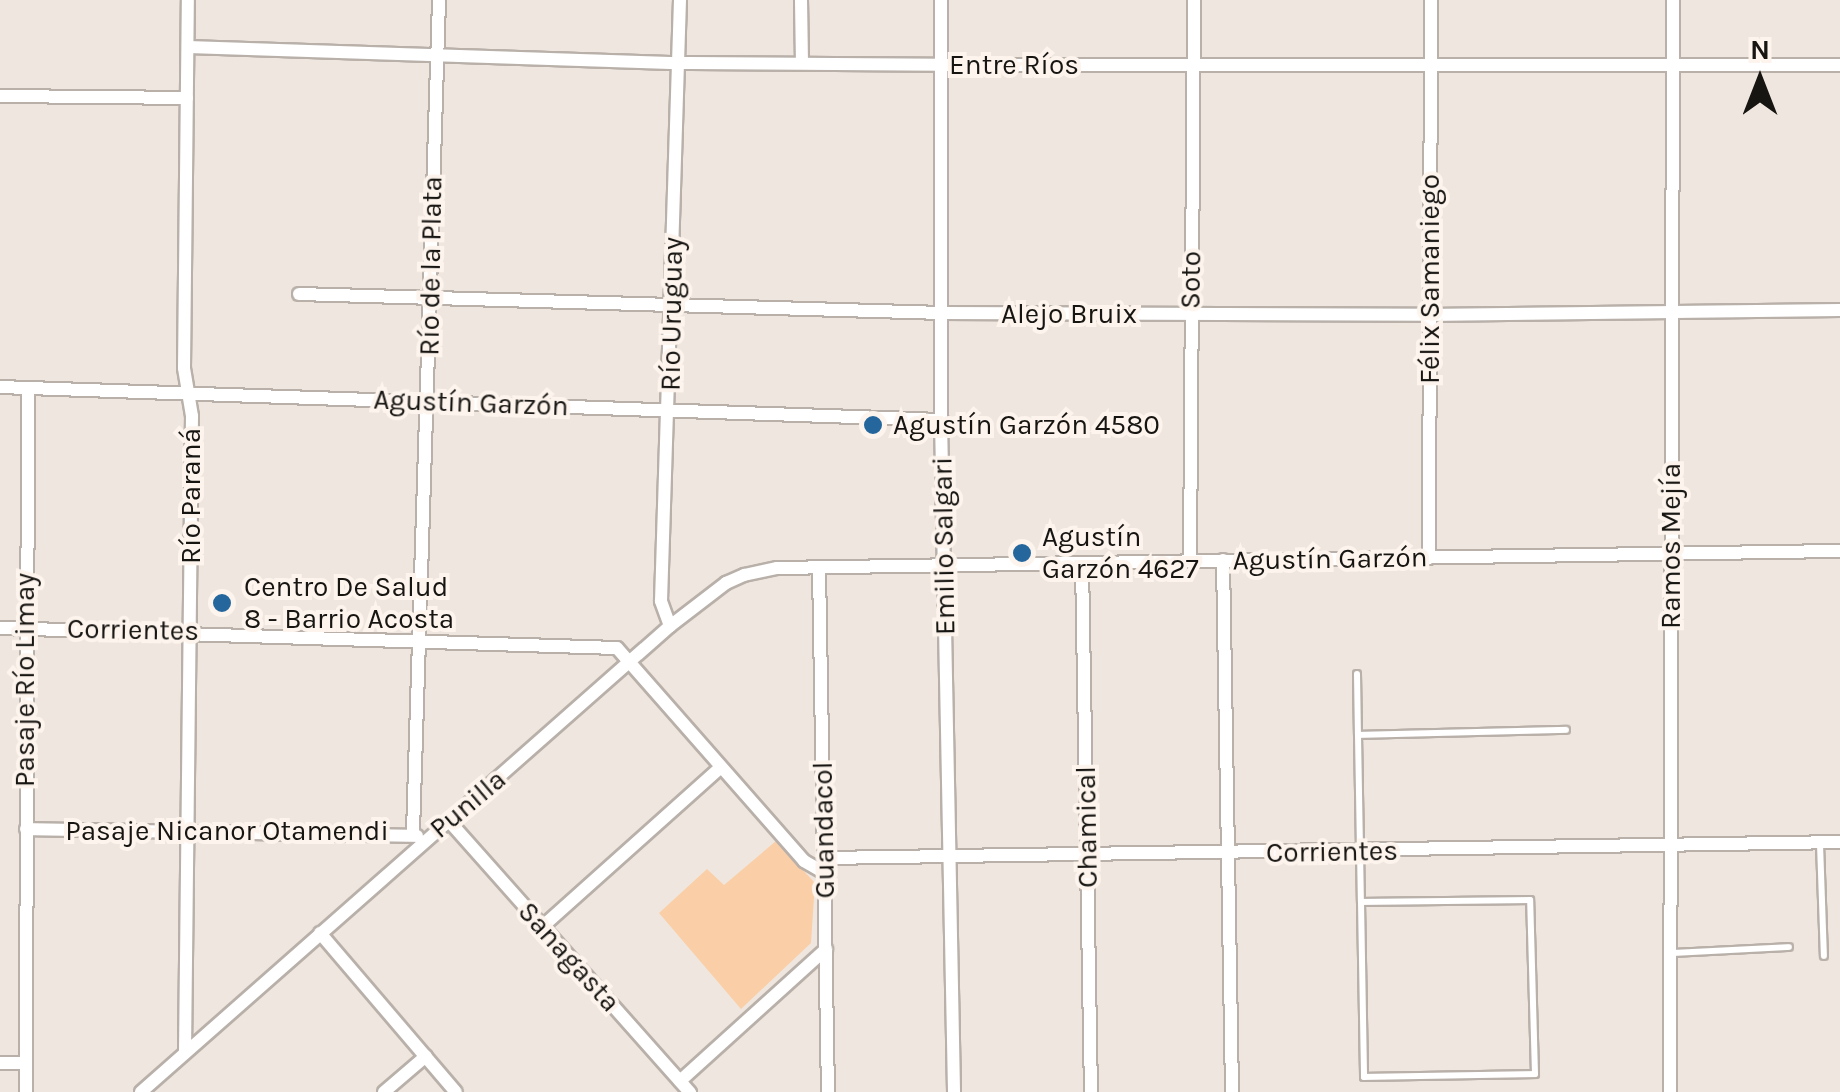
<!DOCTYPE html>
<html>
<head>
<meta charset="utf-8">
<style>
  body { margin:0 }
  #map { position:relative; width:1840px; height:1092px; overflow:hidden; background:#efe7df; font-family:Karla,sans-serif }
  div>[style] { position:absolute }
  .green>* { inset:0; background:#facfa7 }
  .roads { filter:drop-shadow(2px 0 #b8b0a9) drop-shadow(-2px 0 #b8b0a9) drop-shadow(0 2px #b8b0a9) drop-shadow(0 -2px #b8b0a9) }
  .service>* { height:6px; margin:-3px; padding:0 3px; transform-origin:3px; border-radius:3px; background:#fff }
  .minor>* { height:12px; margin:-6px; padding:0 6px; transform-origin:6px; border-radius:6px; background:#fff }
  .dots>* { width:28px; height:28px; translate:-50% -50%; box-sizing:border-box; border:5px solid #fdf4ed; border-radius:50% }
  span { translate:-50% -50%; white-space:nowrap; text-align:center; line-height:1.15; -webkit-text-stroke:8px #fdf4ed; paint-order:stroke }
  .street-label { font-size:28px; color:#171512 }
  .poi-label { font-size:28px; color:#171512 }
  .left { translate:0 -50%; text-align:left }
  .north { position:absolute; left:1710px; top:30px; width:100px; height:100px; -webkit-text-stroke:8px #fdf4ed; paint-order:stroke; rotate:0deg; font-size:28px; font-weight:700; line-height:40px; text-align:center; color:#171512 }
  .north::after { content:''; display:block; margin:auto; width:35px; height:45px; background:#171512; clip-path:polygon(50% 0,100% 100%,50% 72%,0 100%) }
</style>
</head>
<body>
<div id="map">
  <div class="green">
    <div style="clip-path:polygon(776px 841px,815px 883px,811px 943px,741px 1009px,659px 913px,707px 869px,724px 885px)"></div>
  </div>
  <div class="roads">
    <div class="service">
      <div style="left:1357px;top:674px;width:61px;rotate:89.1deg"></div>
      <div style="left:1358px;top:735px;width:167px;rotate:89deg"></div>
      <div style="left:1361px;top:902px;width:175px;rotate:89deg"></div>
      <div style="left:1364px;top:1077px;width:171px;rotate:-1deg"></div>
      <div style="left:1535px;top:1074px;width:174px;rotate:-91.6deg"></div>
      <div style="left:1530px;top:900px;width:169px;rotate:179.3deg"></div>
      <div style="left:1358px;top:735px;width:208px;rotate:-1.4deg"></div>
      <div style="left:1820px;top:844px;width:112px;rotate:88deg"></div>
      <div style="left:1671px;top:953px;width:118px;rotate:-2.9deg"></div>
    </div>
    <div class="minor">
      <div style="left:801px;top:0;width:63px;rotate:89.1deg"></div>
      <div style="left:941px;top:0;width:420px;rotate:90deg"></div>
      <div style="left:941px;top:420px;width:672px;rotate:88.89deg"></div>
      <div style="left:188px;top:47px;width:490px;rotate:1.9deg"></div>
      <div style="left:678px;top:63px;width:263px;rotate:0.4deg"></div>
      <div style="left:941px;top:65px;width:899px"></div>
      <div style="left:0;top:96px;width:187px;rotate:0.6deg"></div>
      <div style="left:299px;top:294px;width:644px;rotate:1.69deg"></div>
      <div style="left:943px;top:313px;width:486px;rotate:0.2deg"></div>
      <div style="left:1429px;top:315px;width:411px;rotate:-0.7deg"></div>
      <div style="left:0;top:387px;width:942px;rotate:2.01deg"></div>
      <div style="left:1429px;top:558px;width:558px;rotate:-89.79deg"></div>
      <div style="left:1190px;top:560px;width:560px;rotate:-89.59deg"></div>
      <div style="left:1223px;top:560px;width:532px;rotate:89.03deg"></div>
      <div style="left:1082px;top:563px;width:529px;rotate:89.03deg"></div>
      <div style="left:819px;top:568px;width:524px;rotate:89.02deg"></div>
      <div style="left:670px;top:626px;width:27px;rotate:-110deg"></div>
      <div style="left:661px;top:601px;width:601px;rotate:-88.19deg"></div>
      <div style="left:0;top:628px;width:617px;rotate:1.86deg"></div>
      <div style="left:617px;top:648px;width:283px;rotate:48.7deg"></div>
      <div style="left:804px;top:861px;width:24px;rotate:30deg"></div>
      <div style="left:449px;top:821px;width:363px;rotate:48.4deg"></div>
      <div style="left:26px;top:829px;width:391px;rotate:1deg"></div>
      <div style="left:413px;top:832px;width:832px;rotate:-88.21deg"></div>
      <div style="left:825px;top:858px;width:1015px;rotate:-0.9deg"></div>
      <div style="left:542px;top:927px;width:239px;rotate:-41.8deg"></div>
      <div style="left:320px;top:933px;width:209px;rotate:49.5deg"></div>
      <div style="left:185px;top:1052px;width:636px;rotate:-89.37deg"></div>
      <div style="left:192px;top:416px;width:49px;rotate:-99.5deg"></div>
      <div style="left:184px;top:368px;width:368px;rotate:-89.4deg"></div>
      <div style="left:0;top:1063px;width:26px"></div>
      <div style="left:680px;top:1081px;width:197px;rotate:-42.1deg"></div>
      <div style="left:26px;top:1092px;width:703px;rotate:-89.84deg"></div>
      <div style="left:141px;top:1092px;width:705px;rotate:-41.38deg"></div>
      <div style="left:670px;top:626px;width:71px;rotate:-37.5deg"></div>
      <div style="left:726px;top:583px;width:20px;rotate:-24deg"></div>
      <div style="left:744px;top:575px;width:34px;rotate:-12deg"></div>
      <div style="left:777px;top:568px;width:1063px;rotate:-0.92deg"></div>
      <div style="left:384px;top:1092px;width:55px;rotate:-40.6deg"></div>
      <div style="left:1670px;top:1092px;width:1092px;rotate:-89.84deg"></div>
    </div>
  </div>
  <div class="dots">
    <div style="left:873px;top:425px;background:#25679d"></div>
    <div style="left:1022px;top:553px;background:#25679d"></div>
    <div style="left:222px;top:603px;background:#25679d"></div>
  </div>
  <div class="street-label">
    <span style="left:1014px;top:65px">Entre Ríos</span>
    <span style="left:431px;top:266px;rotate:-89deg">Río de la Plata</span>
    <span style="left:1430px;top:279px;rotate:-90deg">Félix Samaniego</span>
    <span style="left:1191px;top:280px;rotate:-89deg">Soto</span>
    <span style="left:672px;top:314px;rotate:-89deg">Río Uruguay</span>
    <span style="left:1069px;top:314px">Alejo Bruix</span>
    <span style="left:471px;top:403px;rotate:2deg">Agustín Garzón</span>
    <span style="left:191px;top:496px;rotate:-90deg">Río Paraná</span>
    <span style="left:944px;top:546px;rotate:-91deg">Emilio Salgari</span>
    <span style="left:1671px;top:546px;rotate:-90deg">Ramos Mejía</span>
    <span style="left:1330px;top:559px;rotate:-1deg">Agustín Garzón</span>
    <span style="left:133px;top:630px;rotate:1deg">Corrientes</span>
    <span style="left:25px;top:680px;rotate:-90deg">Pasaje Río Limay</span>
    <span style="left:468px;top:804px;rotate:-40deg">Punilla</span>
    <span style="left:1087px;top:827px;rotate:-91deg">Chamical</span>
    <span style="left:824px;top:830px;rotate:-91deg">Guandacol</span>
    <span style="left:227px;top:831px">Pasaje Nicanor Otamendi</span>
    <span style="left:1332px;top:852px;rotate:-1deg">Corrientes</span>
    <span style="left:569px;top:957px;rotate:48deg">Sanagasta</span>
  </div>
  <div class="poi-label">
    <span class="left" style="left:893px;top:425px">Agustín Garzón 4580</span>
    <span class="left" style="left:1042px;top:553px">Agustín<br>Garzón 4627</span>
    <span class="left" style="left:244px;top:603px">Centro De Salud<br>8 - Barrio Acosta</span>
  </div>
  <div class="north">N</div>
</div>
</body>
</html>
